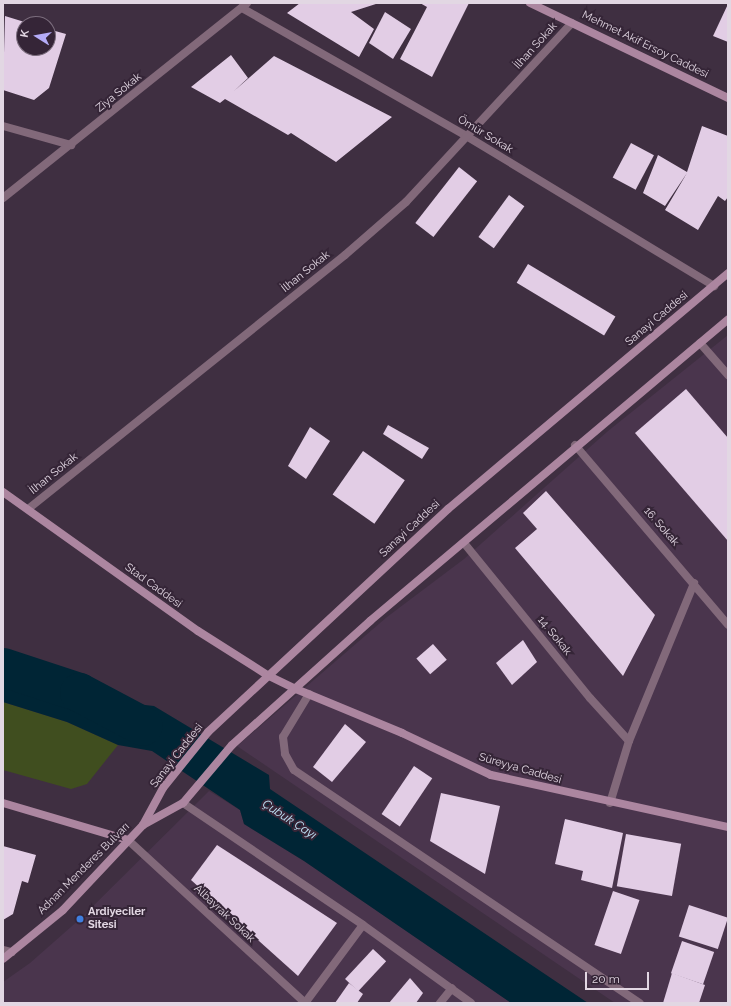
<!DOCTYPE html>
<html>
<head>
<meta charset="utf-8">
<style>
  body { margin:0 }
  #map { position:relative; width:731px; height:1006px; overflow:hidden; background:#3f2f41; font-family:Raleway,sans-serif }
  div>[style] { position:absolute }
  .built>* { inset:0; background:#4a354d }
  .green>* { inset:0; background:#404e1f }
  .water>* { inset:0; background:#002535 }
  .river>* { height:39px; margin:-19.5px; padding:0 19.5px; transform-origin:19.5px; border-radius:19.5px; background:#002535 }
  .building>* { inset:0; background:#e2cde5; transform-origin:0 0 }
  .lane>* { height:8px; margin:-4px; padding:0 4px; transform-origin:4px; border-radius:4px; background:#82697a }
  .street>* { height:8px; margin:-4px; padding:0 4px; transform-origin:4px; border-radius:4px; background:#82697a }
  .secondary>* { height:8px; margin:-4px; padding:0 4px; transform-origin:4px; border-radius:4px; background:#ac86a0 }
  .dots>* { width:11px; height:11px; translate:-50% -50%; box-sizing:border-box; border:2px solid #352537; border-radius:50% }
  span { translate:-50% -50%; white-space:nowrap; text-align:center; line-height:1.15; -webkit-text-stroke:4px #352537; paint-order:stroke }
  .street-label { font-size:11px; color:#e2d7e3 }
  .poi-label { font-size:11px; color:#e2d7e3; font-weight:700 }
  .left { translate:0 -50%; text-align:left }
  .water-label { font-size:12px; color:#c3e7fb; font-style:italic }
  .frame { position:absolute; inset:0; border:4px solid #e2d7e3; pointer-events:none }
  .north { position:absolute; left:16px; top:16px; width:40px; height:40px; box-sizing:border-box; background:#352537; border:1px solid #7a6c7c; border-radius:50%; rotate:281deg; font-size:11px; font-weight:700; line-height:16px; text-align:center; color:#e2d7e3 }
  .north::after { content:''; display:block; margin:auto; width:14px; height:18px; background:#b5acf8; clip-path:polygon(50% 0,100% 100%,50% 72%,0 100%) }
  .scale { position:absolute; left:585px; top:972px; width:64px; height:18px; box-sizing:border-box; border:2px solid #e2d7e3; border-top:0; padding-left:5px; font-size:12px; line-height:14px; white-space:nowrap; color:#e2d7e3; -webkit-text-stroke:3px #352537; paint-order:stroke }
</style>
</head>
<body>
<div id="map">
  <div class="built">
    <div style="clip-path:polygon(728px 335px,728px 1003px,615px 1003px,237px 746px,387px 617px,464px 559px,608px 431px)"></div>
    <div style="clip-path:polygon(209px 791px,240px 810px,244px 824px,304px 861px,512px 1003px,3px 1003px,3px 982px,30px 963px,80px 919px)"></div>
  </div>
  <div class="green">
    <div style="clip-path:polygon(3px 702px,67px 722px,118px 745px,87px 784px,71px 789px,3px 770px)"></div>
  </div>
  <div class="water">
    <div style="clip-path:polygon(3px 668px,74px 697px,154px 706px,269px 775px,270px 789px,588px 1003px,511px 1003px,304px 861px,244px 824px,240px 810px,152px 751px,118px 745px,67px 722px,3px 702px)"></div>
  </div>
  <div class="river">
    <div style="left:3px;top:667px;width:80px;rotate:18.2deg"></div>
    <div style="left:79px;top:692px;width:72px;rotate:28deg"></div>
  </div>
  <div class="building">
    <div style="clip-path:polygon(300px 3px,379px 3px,351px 12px,374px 29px,359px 57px,287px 13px)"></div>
    <div style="clip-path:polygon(420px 3px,469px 3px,432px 77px,400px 59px,427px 7px)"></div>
    <div style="clip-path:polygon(728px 4px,728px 42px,713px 36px)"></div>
    <div style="clip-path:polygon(385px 12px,411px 29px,393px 59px,369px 43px)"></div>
    <div style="clip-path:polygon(5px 16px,31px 24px,24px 24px,24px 48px,48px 48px,48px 29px,66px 34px,49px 88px,34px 100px,3px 90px)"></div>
    <div style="clip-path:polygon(231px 55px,248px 78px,234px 91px,274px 56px,392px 117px,336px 162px,291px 133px,288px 135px,225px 99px,220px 103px,191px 87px)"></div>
    <div style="clip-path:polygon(702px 126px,728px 136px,728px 197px,725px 201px,718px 196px,698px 230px,665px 210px,687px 173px,665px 206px,643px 193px,658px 155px,687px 172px)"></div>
    <div style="left:631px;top:143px;width:26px;height:39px;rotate:28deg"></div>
    <div style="left:459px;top:167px;width:23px;height:71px;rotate:38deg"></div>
    <div style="left:509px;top:195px;width:19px;height:52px;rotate:36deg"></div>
    <div style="left:528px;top:264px;width:102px;height:22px;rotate:31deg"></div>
    <div style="clip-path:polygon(686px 389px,728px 438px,728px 541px,635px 433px)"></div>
    <div style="clip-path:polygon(388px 425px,429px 448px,422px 459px,383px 434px)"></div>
    <div style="clip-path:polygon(310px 427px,330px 441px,306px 479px,288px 466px)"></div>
    <div style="left:363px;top:451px;width:51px;height:53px;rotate:35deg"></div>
    <div style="clip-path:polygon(546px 491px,655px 615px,623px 676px,515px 548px,537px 529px,523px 513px)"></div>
    <div style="clip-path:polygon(523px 640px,537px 662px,512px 685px,496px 663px)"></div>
    <div style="left:433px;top:644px;width:21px;height:22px;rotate:49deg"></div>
    <div style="clip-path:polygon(345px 724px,366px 742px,332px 782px,313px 767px)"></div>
    <div style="left:414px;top:766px;width:22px;height:58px;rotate:34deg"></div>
    <div style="clip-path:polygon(441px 793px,500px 806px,485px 874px,430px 841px)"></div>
    <div style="clip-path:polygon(565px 819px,623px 833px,612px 888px,581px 880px,583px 871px,555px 864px)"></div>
    <div style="left:626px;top:834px;width:56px;height:53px;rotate:10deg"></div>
    <div style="clip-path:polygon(217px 845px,337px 923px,298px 976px,191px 880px)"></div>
    <div style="clip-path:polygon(3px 846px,36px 855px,28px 883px,22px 881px,13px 914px,3px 920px)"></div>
    <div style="left:613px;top:891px;width:28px;height:57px;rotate:19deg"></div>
    <div style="left:689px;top:905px;width:41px;height:33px;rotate:18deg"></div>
    <div style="left:682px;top:941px;width:34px;height:34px;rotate:19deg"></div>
    <div style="left:373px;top:949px;width:18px;height:41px;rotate:43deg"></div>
    <div style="clip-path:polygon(672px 973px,705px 985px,699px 1003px,663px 1003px)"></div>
    <div style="clip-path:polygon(410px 978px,423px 993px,416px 1003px,389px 1003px)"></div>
    <div style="clip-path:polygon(349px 983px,363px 994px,357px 1003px,335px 1003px)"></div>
  </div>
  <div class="lane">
    <div style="left:309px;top:694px;width:50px;rotate:121.2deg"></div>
    <div style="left:283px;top:737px;width:17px;rotate:83deg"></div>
    <div style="left:285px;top:754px;width:18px;rotate:61deg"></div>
    <div style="left:294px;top:770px;width:417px;rotate:34deg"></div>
    <div style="left:183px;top:803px;width:217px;rotate:34.1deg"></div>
    <div style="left:363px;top:925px;width:133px;rotate:35.8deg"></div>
    <div style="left:305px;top:1003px;width:97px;rotate:-53.4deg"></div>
    <div style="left:440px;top:1003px;width:19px;rotate:-51deg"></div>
  </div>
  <div class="street">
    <div style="left:242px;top:8px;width:260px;rotate:29.7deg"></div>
    <div style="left:468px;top:137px;width:288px;rotate:31.2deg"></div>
    <div style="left:3px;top:126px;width:71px;rotate:15.6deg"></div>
    <div style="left:3px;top:198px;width:312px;rotate:-38.6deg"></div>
    <div style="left:700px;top:343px;width:43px;rotate:48.8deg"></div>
    <div style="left:575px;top:445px;width:236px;rotate:49.6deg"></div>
    <div style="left:28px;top:509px;width:406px;rotate:-38.7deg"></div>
    <div style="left:345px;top:255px;width:81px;rotate:-41deg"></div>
    <div style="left:406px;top:202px;width:244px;rotate:-47.2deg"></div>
    <div style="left:464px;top:543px;width:200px;rotate:50.9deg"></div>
    <div style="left:590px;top:698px;width:58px;rotate:47.8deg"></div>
    <div style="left:610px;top:803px;width:65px;rotate:-73deg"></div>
    <div style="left:629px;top:741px;width:171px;rotate:-67.6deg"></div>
    <div style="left:128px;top:840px;width:241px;rotate:42.6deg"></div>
    <div style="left:3px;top:950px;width:9px;rotate:13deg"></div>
  </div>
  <div class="secondary">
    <div style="left:530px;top:3px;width:220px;rotate:25.6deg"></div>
    <div style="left:3px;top:492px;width:239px;rotate:35.5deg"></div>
    <div style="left:198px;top:631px;width:84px;rotate:32.4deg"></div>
    <div style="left:269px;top:676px;width:30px;rotate:26deg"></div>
    <div style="left:296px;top:689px;width:115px;rotate:22.5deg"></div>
    <div style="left:402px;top:733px;width:98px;rotate:25.3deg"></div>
    <div style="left:491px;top:775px;width:243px;rotate:12.4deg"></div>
    <div style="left:3px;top:803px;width:130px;rotate:16.5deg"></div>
    <div style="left:143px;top:825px;width:42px;rotate:-61.6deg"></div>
    <div style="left:163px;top:788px;width:72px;rotate:-51.2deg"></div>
    <div style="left:208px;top:732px;width:328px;rotate:-42.9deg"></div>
    <div style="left:448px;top:509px;width:366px;rotate:-40.1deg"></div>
    <div style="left:3px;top:959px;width:77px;rotate:-39.2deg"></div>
    <div style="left:63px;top:910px;width:117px;rotate:-46.7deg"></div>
    <div style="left:143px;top:825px;width:46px;rotate:-28.8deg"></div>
    <div style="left:183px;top:803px;width:76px;rotate:-49.8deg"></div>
    <div style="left:232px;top:745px;width:186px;rotate:-41.9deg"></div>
    <div style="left:370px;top:621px;width:468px;rotate:-40.1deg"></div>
  </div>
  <div class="dots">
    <div style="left:80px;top:919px;background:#3f7fe0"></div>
  </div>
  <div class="street-label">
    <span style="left:645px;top:45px;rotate:26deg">Mehmet Akif Ersoy Caddesi</span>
    <span style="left:536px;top:46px;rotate:-48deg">İlhan Sokak</span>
    <span style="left:119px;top:93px;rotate:-39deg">Ziya Sokak</span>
    <span style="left:485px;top:135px;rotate:31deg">Ömür Sokak</span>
    <span style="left:306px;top:272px;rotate:-39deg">İlhan Sokak</span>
    <span style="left:657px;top:319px;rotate:-40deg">Sanayi Caddesi</span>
    <span style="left:54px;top:474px;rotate:-39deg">İlhan Sokak</span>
    <span style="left:661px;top:527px;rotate:49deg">16. Sokak</span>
    <span style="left:410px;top:529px;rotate:-43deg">Sanayi Caddesi</span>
    <span style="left:153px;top:586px;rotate:36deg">Stad Caddesi</span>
    <span style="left:554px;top:636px;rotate:51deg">14. Sokak</span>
    <span style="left:177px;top:756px;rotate:-52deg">Sanayi Caddesi</span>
    <span style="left:520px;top:769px;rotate:16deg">Süreyya Caddesi</span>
    <span style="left:84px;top:869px;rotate:-45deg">Adnan Menderes Bulvarı</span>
    <span style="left:224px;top:914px;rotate:43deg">Albayrak Sokak</span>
  </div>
  <div class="poi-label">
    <span class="left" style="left:88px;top:919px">Ardiyeciler<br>Sitesi</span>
  </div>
  <div class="water-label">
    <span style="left:289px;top:820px;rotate:33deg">Çubuk Çayı</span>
  </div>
  <div class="frame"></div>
  <div class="north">K</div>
  <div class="scale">20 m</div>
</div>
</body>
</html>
